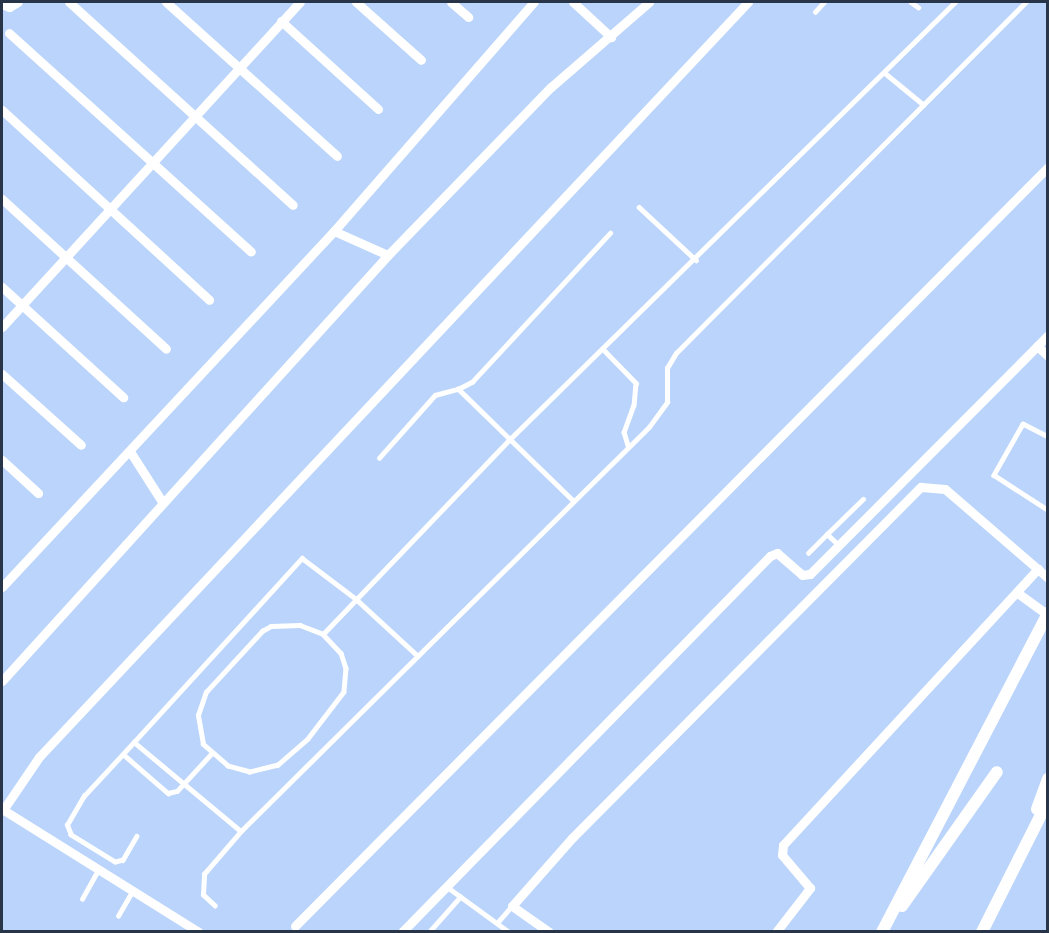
<!DOCTYPE html>
<html>
<head>
<meta charset="utf-8">
<style>
  body { margin:0 }
  #map { position:relative; width:1049px; height:933px; overflow:hidden; background:#bad4fb; font-family:"Libre Baskerville",serif }
  div>[style] { position:absolute }
  .lane>* { height:4.5px; margin:-2.25px; padding:0 2.25px; transform-origin:2.25px; border-radius:2.25px; background:#fff }
  .street>* { height:9px; margin:-4.5px; padding:0 4.5px; transform-origin:4.5px; border-radius:4.5px; background:#fff }
  .secondary>* { height:12px; margin:-6px; padding:0 6px; transform-origin:6px; border-radius:6px; background:#fff }
  span { translate:-50% -50%; white-space:nowrap; text-align:center; line-height:1.15; -webkit-text-stroke:4.5px #bad4fb; paint-order:stroke }
  .frame { position:absolute; inset:0; border:3px solid #283448; pointer-events:none }
</style>
</head>
<body>
<div id="map">
  <div class="lane">
    <div style="left:911px;top:2px;width:9px;rotate:36deg"></div>
    <div style="left:815px;top:12px;width:13px;rotate:-48deg"></div>
    <div style="left:885px;top:73px;width:50px;rotate:39.4deg"></div>
    <div style="left:639px;top:207px;width:78px;rotate:42.9deg"></div>
    <div style="left:605px;top:351px;width:45px;rotate:45.9deg"></div>
    <div style="left:636px;top:383px;width:22px;rotate:95deg"></div>
    <div style="left:634px;top:405px;width:29px;rotate:110deg"></div>
    <div style="left:624px;top:432px;width:14px;rotate:73deg"></div>
    <div style="left:1048px;top:437px;width:28px;rotate:-153deg"></div>
    <div style="left:1023px;top:424px;width:59px;rotate:119.6deg"></div>
    <div style="left:994px;top:475px;width:64px;rotate:32.9deg"></div>
    <div style="left:379px;top:458px;width:84px;rotate:-48.4deg"></div>
    <div style="left:435px;top:395px;width:24px;rotate:-15deg"></div>
    <div style="left:572px;top:500px;width:159px;rotate:-135.8deg"></div>
    <div style="left:458px;top:389px;width:16px;rotate:-27deg"></div>
    <div style="left:472px;top:382px;width:203px;rotate:-47.2deg"></div>
    <div style="left:827px;top:534px;width:50px;rotate:-44.2deg"></div>
    <div style="left:808px;top:553px;width:27px;rotate:-45deg"></div>
    <div style="left:827px;top:534px;width:16px;rotate:43deg"></div>
    <div style="left:300px;top:625px;width:25px;rotate:21deg"></div>
    <div style="left:323px;top:634px;width:26px;rotate:47deg"></div>
    <div style="left:341px;top:653px;width:16px;rotate:72deg"></div>
    <div style="left:346px;top:668px;width:24px;rotate:95deg"></div>
    <div style="left:344px;top:692px;width:59px;rotate:127.5deg"></div>
    <div style="left:308px;top:739px;width:40px;rotate:139deg"></div>
    <div style="left:278px;top:765px;width:29px;rotate:166deg"></div>
    <div style="left:250px;top:772px;width:23px;rotate:-165deg"></div>
    <div style="left:228px;top:766px;width:33px;rotate:-139deg"></div>
    <div style="left:203px;top:744px;width:29px;rotate:-100deg"></div>
    <div style="left:198px;top:715px;width:24px;rotate:-71deg"></div>
    <div style="left:206px;top:692px;width:83px;rotate:-47.4deg"></div>
    <div style="left:262px;top:631px;width:10px;rotate:-29deg"></div>
    <div style="left:271px;top:626px;width:29px;rotate:-2deg"></div>
    <div style="left:323px;top:634px;width:267px;rotate:-46.2deg"></div>
    <div style="left:508px;top:441px;width:627px;rotate:-44.48deg"></div>
    <div style="left:134px;top:742px;width:249px;rotate:-47.6deg"></div>
    <div style="left:302px;top:558px;width:68px;rotate:37.2deg"></div>
    <div style="left:356px;top:599px;width:84px;rotate:42.6deg"></div>
    <div style="left:123px;top:754px;width:60px;rotate:40.9deg"></div>
    <div style="left:168px;top:793px;width:9px;rotate:-13deg"></div>
    <div style="left:177px;top:791px;width:50px;rotate:-47.4deg"></div>
    <div style="left:137px;top:836px;width:28px;rotate:120deg"></div>
    <div style="left:123px;top:860px;width:8px;rotate:166deg"></div>
    <div style="left:115px;top:862px;width:52px;rotate:-148.5deg"></div>
    <div style="left:71px;top:835px;width:11px;rotate:-112deg"></div>
    <div style="left:67px;top:825px;width:34px;rotate:-60deg"></div>
    <div style="left:84px;top:796px;width:74px;rotate:-47.2deg"></div>
    <div style="left:134px;top:742px;width:139px;rotate:39.8deg"></div>
    <div style="left:446px;top:886px;width:78px;rotate:36.1deg"></div>
    <div style="left:82px;top:899px;width:33px;rotate:-61deg"></div>
    <div style="left:215px;top:906px;width:16px;rotate:-137deg"></div>
    <div style="left:203px;top:895px;width:21px;rotate:-87deg"></div>
    <div style="left:204px;top:874px;width:57px;rotate:-49.3deg"></div>
    <div style="left:241px;top:831px;width:574px;rotate:-44.72deg"></div>
    <div style="left:649px;top:427px;width:31px;rotate:-54deg"></div>
    <div style="left:667px;top:402px;width:34px;rotate:-90deg"></div>
    <div style="left:667px;top:368px;width:17px;rotate:-59deg"></div>
    <div style="left:676px;top:353px;width:496px;rotate:-45.1deg"></div>
    <div style="left:118px;top:916px;width:30px;rotate:-60deg"></div>
    <div style="left:497px;top:923px;width:23px;rotate:-49deg"></div>
    <div style="left:429px;top:932px;width:47px;rotate:-48.5deg"></div>
  </div>
  <div class="street">
    <div style="left:69px;top:2px;width:302px;rotate:42.2deg"></div>
    <div style="left:166px;top:2px;width:230px;rotate:42deg"></div>
    <div style="left:356px;top:2px;width:87px;rotate:41.7deg"></div>
    <div style="left:451px;top:2px;width:23px;rotate:41deg"></div>
    <div style="left:573px;top:2px;width:52px;rotate:42.6deg"></div>
    <div style="left:2px;top:4px;width:8px;rotate:23deg"></div>
    <div style="left:9px;top:7px;width:10px;rotate:-29deg"></div>
    <div style="left:281px;top:21px;width:131px;rotate:42.2deg"></div>
    <div style="left:9px;top:33px;width:326px;rotate:42.1deg"></div>
    <div style="left:2px;top:110px;width:281px;rotate:42.5deg"></div>
    <div style="left:2px;top:199px;width:222px;rotate:42.4deg"></div>
    <div style="left:334px;top:231px;width:59px;rotate:24deg"></div>
    <div style="left:2px;top:287px;width:164px;rotate:42.3deg"></div>
    <div style="left:2px;top:327px;width:441px;rotate:-47.5deg"></div>
    <div style="left:1037px;top:346px;width:15px;rotate:42deg"></div>
    <div style="left:2px;top:374px;width:106px;rotate:41.9deg"></div>
    <div style="left:131px;top:453px;width:59px;rotate:57.4deg"></div>
    <div style="left:2px;top:460px;width:49px;rotate:42.5deg"></div>
    <div style="left:2px;top:587px;width:487px;rotate:-47deg"></div>
    <div style="left:334px;top:231px;width:304px;rotate:-48.9deg"></div>
    <div style="left:1019px;top:594px;width:34px;rotate:36deg"></div>
    <div style="left:2px;top:681px;width:575px;rotate:-47.82deg"></div>
    <div style="left:388px;top:255px;width:234px;rotate:-45.9deg"></div>
    <div style="left:551px;top:87px;width:130px;rotate:-40.9deg"></div>
    <div style="left:2px;top:809px;width:232px;rotate:32deg"></div>
    <div style="left:3px;top:810px;width:64px;rotate:-55.8deg"></div>
    <div style="left:39px;top:757px;width:1036px;rotate:-46.8deg"></div>
    <div style="left:295px;top:926px;width:1069px;rotate:-45.23deg"></div>
    <div style="left:402px;top:932px;width:526px;rotate:-45.62deg"></div>
    <div style="left:770px;top:556px;width:8px;rotate:-23deg"></div>
    <div style="left:777px;top:553px;width:33px;rotate:41deg"></div>
    <div style="left:802px;top:575px;width:8px;rotate:-7deg"></div>
    <div style="left:810px;top:574px;width:337px;rotate:-45.1deg"></div>
    <div style="left:549px;top:932px;width:45px;rotate:-144.9deg"></div>
    <div style="left:512px;top:906px;width:91px;rotate:-48.6deg"></div>
    <div style="left:572px;top:838px;width:495px;rotate:-45.2deg"></div>
    <div style="left:921px;top:487px;width:24px;rotate:5deg"></div>
    <div style="left:945px;top:489px;width:136px;rotate:40.8deg"></div>
    <div style="left:776px;top:932px;width:56px;rotate:-52.3deg"></div>
    <div style="left:810px;top:888px;width:43px;rotate:-130.3deg"></div>
    <div style="left:782px;top:855px;width:10px;rotate:-84deg"></div>
    <div style="left:783px;top:845px;width:376px;rotate:-47.3deg"></div>
  </div>
  <div class="secondary">
    <div style="left:1037px;top:809px;width:32px;rotate:-70deg"></div>
    <div style="left:902px;top:906px;width:164px;rotate:-54.7deg"></div>
    <div style="left:882px;top:932px;width:360px;rotate:-62.5deg"></div>
    <div style="left:982px;top:932px;width:147px;rotate:-63.3deg"></div>
  </div>
  <div class="frame"></div>
</div>
</body>
</html>
